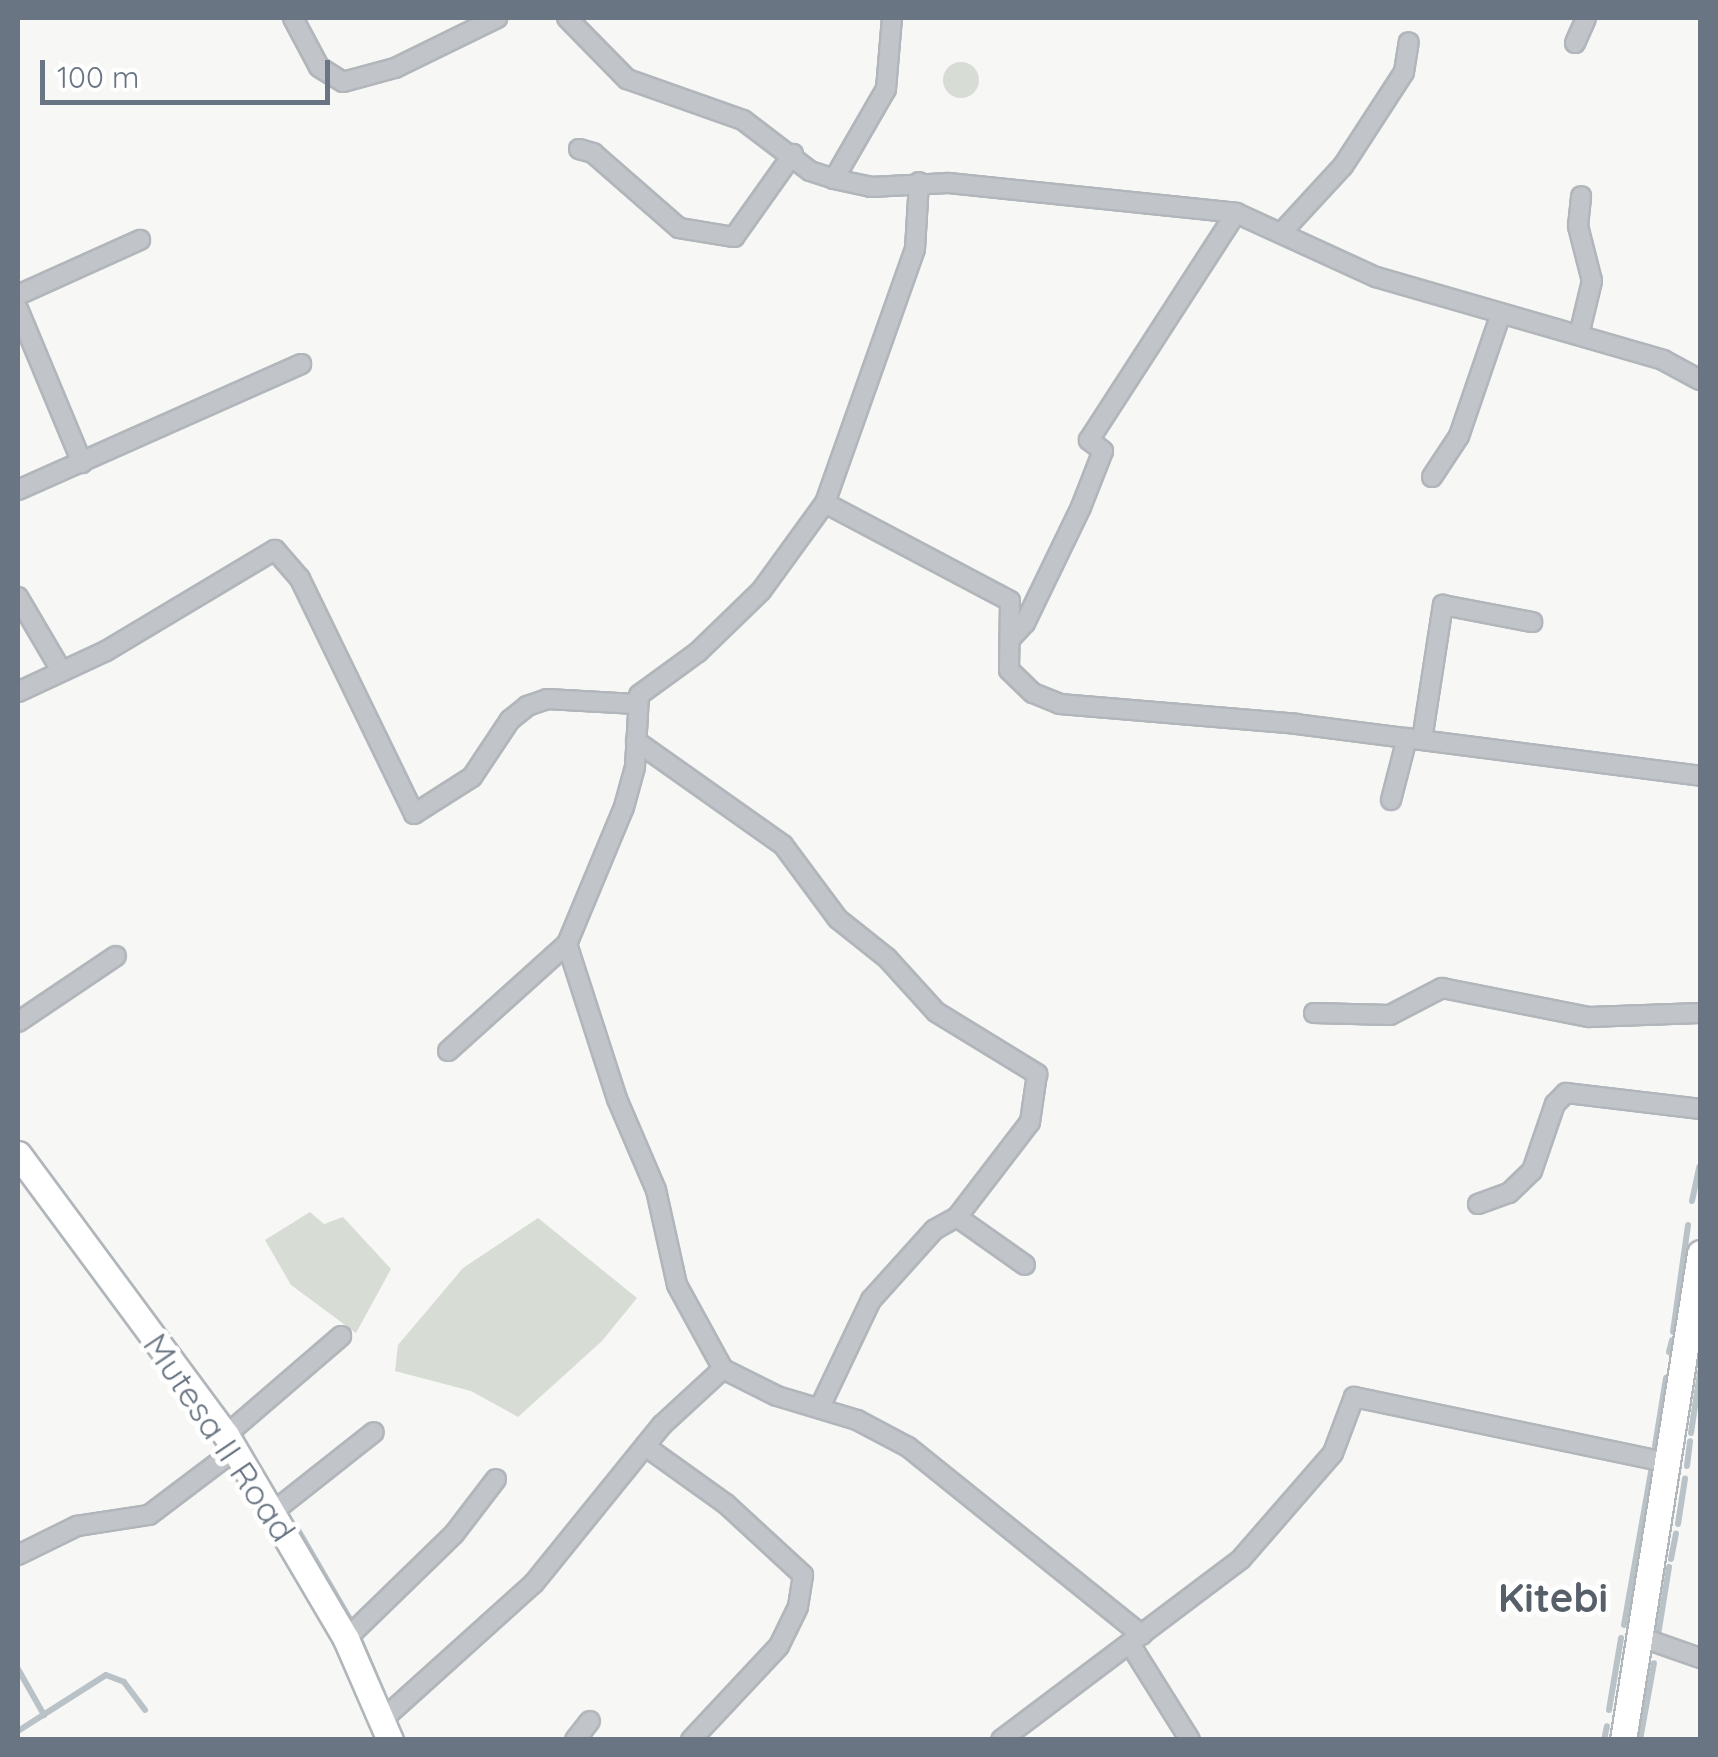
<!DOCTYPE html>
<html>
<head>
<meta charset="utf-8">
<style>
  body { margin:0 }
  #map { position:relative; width:1718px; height:1757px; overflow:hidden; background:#f7f7f5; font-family:Quicksand,sans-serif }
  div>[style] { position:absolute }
  .green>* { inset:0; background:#d7dcd5 }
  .round { border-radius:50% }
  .stream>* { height:6px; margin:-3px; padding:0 3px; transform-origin:3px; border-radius:3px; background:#b9c2c7 }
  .roads { filter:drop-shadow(2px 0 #b1b6bb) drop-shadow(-2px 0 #b1b6bb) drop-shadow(0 2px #b1b6bb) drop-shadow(0 -2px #b1b6bb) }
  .street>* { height:18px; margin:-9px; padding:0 9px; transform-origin:9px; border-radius:9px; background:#c1c4c8 }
  .secondary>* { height:25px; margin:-12.5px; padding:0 12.5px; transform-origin:12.5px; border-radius:12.5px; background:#fff }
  span { translate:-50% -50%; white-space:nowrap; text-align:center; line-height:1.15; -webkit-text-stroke:10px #fff; paint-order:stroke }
  .street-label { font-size:35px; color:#697583 }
  .quarter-label { font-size:40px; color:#575f69; font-weight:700 }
  .frame { position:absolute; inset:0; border:20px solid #697583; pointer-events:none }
  .scale { position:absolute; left:40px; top:60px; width:290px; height:45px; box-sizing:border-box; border:5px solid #697583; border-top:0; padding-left:12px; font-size:30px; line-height:35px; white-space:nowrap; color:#697583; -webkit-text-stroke:8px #fff; paint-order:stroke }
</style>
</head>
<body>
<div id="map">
  <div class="green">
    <div class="round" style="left:943px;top:62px;width:36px;height:36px"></div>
    <div style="clip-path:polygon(310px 1212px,324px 1224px,343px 1217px,391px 1269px,356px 1333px,291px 1285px,265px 1240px)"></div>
    <div style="clip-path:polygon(538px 1218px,637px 1298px,602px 1341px,518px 1417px,471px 1391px,395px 1371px,398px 1345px,463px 1268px)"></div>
  </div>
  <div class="stream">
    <div style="left:1692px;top:1201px;width:35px;rotate:-78deg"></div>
    <div style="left:1673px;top:1332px;width:108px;rotate:-82deg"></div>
    <div style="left:1669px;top:1352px;width:12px;rotate:-76deg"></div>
    <div style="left:1691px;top:1433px;width:62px;rotate:-81.6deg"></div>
    <div style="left:1655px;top:1446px;width:69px;rotate:-80.8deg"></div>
    <div style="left:1687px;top:1466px;width:25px;rotate:-83deg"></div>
    <div style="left:1678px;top:1524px;width:46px;rotate:-81.2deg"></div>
    <div style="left:297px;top:1528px;width:113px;rotate:59.8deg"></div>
    <div style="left:1671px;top:1559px;width:26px;rotate:-79deg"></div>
    <div style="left:1624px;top:1625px;width:160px;rotate:-80deg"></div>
    <div style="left:1658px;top:1635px;width:69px;rotate:-80.8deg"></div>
    <div style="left:359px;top:1637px;width:61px;rotate:66.8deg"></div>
    <div style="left:18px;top:1669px;width:53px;rotate:60.5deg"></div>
    <div style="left:1609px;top:1710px;width:73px;rotate:-80.5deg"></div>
    <div style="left:18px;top:1731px;width:104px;rotate:-32.5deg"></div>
    <div style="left:106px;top:1675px;width:19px;rotate:21deg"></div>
    <div style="left:124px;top:1682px;width:35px;rotate:53deg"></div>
    <div style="left:1604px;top:1740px;width:14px;rotate:-78deg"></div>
    <div style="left:1640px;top:1740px;width:78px;rotate:-79.7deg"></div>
  </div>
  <div class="roads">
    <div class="street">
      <div style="left:293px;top:18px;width:55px;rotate:62deg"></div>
      <div style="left:319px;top:67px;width:28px;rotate:32deg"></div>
      <div style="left:343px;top:82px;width:54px;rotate:-15.1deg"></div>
      <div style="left:395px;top:68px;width:114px;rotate:-26.1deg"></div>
      <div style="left:567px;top:18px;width:86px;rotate:45.5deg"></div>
      <div style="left:627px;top:79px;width:123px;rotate:19.5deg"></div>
      <div style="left:743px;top:120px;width:84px;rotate:37.3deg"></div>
      <div style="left:810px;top:171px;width:25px;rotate:18deg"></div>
      <div style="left:834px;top:179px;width:38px;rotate:12deg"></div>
      <div style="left:871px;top:187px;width:77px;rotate:-3deg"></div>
      <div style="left:948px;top:183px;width:290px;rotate:5.9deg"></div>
      <div style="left:1236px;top:213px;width:154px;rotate:24.6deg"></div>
      <div style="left:1376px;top:277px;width:299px;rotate:16.1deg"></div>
      <div style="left:1663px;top:360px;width:42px;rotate:28.4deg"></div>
      <div style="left:1575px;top:43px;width:27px;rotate:-66deg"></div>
      <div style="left:579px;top:149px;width:15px;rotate:16deg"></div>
      <div style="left:593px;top:153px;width:114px;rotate:41.1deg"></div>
      <div style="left:679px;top:228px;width:56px;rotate:9.3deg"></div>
      <div style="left:734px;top:237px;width:102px;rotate:-54.6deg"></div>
      <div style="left:834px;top:179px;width:104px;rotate:-60deg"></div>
      <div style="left:886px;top:89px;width:71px;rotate:-85.2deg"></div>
      <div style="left:1282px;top:232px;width:90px;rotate:-47.3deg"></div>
      <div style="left:1343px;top:166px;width:112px;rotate:-57deg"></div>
      <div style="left:1404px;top:72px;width:30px;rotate:-81deg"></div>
      <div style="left:18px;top:295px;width:134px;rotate:-24.3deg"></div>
      <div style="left:18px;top:309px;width:167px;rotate:67.4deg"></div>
      <div style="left:1579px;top:335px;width:56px;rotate:-76.5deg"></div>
      <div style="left:1592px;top:281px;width:57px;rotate:-104.3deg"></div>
      <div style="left:1578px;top:226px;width:30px;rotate:-84deg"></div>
      <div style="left:1432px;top:477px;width:49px;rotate:-56.6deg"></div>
      <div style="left:1459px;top:436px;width:127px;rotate:-71.1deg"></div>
      <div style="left:18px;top:490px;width:310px;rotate:-24deg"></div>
      <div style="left:825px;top:503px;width:269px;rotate:-70.5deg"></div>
      <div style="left:915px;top:249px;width:67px;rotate:-86.6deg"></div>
      <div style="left:18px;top:597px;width:81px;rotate:59.6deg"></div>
      <div style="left:1010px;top:639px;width:22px;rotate:-47deg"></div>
      <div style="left:1025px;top:623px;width:129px;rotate:-64.2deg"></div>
      <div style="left:1081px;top:507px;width:60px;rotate:-68.6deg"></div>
      <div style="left:1103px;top:451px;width:18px;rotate:-142deg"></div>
      <div style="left:1089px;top:440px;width:270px;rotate:-57.1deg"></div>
      <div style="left:18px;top:692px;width:97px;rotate:-25deg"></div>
      <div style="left:106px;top:651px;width:197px;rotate:-30.9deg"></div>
      <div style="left:275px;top:550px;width:38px;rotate:49deg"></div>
      <div style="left:300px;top:579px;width:261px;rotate:64.1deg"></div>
      <div style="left:414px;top:814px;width:69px;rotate:-32.5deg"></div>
      <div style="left:472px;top:777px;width:69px;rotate:-56.3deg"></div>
      <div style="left:510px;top:720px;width:22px;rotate:-39deg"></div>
      <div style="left:527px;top:706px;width:21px;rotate:-19deg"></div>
      <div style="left:547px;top:699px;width:89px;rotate:3.2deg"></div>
      <div style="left:1422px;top:740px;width:137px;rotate:-81.2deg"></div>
      <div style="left:1443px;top:605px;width:91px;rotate:10.8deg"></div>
      <div style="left:636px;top:741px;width:180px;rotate:35.3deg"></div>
      <div style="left:783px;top:845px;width:92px;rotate:53.4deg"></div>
      <div style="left:838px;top:919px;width:63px;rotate:38.5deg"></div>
      <div style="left:887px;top:958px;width:73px;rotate:47.8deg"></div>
      <div style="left:936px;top:1012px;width:119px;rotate:31.5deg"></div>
      <div style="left:1037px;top:1074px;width:49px;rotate:98.3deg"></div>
      <div style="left:1030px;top:1122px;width:120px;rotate:127.5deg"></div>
      <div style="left:957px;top:1217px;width:26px;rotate:151deg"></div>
      <div style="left:934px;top:1230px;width:94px;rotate:132deg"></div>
      <div style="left:871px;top:1300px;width:119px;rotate:115.5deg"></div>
      <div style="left:1391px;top:800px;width:64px;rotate:-75.5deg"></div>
      <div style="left:567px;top:944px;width:148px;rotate:-67.4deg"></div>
      <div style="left:624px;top:807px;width:41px;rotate:-74.6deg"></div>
      <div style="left:635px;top:767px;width:72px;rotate:-86.8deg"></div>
      <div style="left:639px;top:695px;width:73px;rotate:-36.1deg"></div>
      <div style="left:698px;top:652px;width:88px;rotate:-44.1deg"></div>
      <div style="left:761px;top:591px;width:109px;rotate:-54deg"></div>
      <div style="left:825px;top:503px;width:209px;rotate:27.9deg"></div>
      <div style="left:1010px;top:601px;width:69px;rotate:90.8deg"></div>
      <div style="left:1009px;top:670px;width:33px;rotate:44deg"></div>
      <div style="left:1033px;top:693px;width:29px;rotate:22deg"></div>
      <div style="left:1060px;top:704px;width:237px;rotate:4.8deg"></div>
      <div style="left:1296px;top:724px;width:407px;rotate:7.3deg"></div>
      <div style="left:1314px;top:1013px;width:76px;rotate:1.5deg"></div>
      <div style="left:1390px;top:1015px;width:59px;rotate:-27.4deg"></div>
      <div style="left:1442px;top:988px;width:150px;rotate:11.2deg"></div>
      <div style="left:1589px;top:1017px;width:111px;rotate:-2.1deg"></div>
      <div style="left:18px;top:1022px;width:118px;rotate:-34deg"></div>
      <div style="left:448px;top:1051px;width:160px;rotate:-42deg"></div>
      <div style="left:567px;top:944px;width:163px;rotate:72.1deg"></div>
      <div style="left:617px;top:1099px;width:99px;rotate:66.8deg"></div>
      <div style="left:656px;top:1190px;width:97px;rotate:77.5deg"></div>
      <div style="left:677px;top:1285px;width:96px;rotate:61.3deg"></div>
      <div style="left:723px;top:1369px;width:60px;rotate:26.6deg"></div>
      <div style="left:777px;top:1396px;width:84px;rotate:16.7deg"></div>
      <div style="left:857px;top:1420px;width:58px;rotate:27.9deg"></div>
      <div style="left:908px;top:1447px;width:300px;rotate:38.8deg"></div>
      <div style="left:1478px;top:1204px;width:33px;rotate:-20deg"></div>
      <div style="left:1509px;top:1193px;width:32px;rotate:-44deg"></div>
      <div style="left:1532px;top:1171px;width:71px;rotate:-71.1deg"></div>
      <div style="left:1555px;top:1104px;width:16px;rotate:-45deg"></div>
      <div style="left:1566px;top:1093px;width:135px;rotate:6.8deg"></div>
      <div style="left:957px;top:1217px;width:83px;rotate:35.2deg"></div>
      <div style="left:226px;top:1435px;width:152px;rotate:-40.7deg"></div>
      <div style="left:645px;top:1446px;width:100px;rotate:35.6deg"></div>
      <div style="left:726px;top:1504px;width:105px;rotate:42.7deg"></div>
      <div style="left:803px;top:1575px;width:32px;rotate:99deg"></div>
      <div style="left:798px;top:1607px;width:43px;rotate:116deg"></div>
      <div style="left:779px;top:1646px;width:129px;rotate:133.1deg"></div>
      <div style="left:274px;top:1511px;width:127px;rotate:-38.3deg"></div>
      <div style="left:18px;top:1555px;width:66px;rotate:-26.2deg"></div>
      <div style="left:77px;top:1526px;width:73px;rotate:-8.7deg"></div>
      <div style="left:149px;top:1515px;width:108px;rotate:-37.1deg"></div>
      <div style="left:1640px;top:1637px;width:64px;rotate:19.3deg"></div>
      <div style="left:346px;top:1639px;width:151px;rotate:-44.2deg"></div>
      <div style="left:454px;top:1534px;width:69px;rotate:-52.6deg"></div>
      <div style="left:1130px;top:1644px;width:113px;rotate:58deg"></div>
      <div style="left:383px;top:1719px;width:203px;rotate:-42deg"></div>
      <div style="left:534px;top:1583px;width:203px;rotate:-51deg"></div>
      <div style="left:662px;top:1425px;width:83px;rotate:-42.6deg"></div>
      <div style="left:575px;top:1740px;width:24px;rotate:-52deg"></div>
      <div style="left:1001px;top:1740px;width:301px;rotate:-37deg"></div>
      <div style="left:1241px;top:1559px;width:140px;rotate:-49deg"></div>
      <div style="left:1333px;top:1453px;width:60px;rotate:-69.4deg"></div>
      <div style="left:1354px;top:1397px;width:322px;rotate:11.8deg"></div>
    </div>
    <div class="secondary">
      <div style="left:18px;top:1154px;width:350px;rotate:53.5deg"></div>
      <div style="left:226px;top:1435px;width:237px;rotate:59.5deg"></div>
      <div style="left:346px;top:1639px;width:110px;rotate:66.5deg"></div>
      <div style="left:1623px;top:1740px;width:493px;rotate:-81deg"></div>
    </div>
  </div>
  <div class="street-label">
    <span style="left:220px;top:1437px;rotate:56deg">Mutesa II Road</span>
  </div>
  <div class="quarter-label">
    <span style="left:1553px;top:1597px">Kitebi</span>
  </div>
  <div class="frame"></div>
  <div class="scale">100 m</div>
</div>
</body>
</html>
